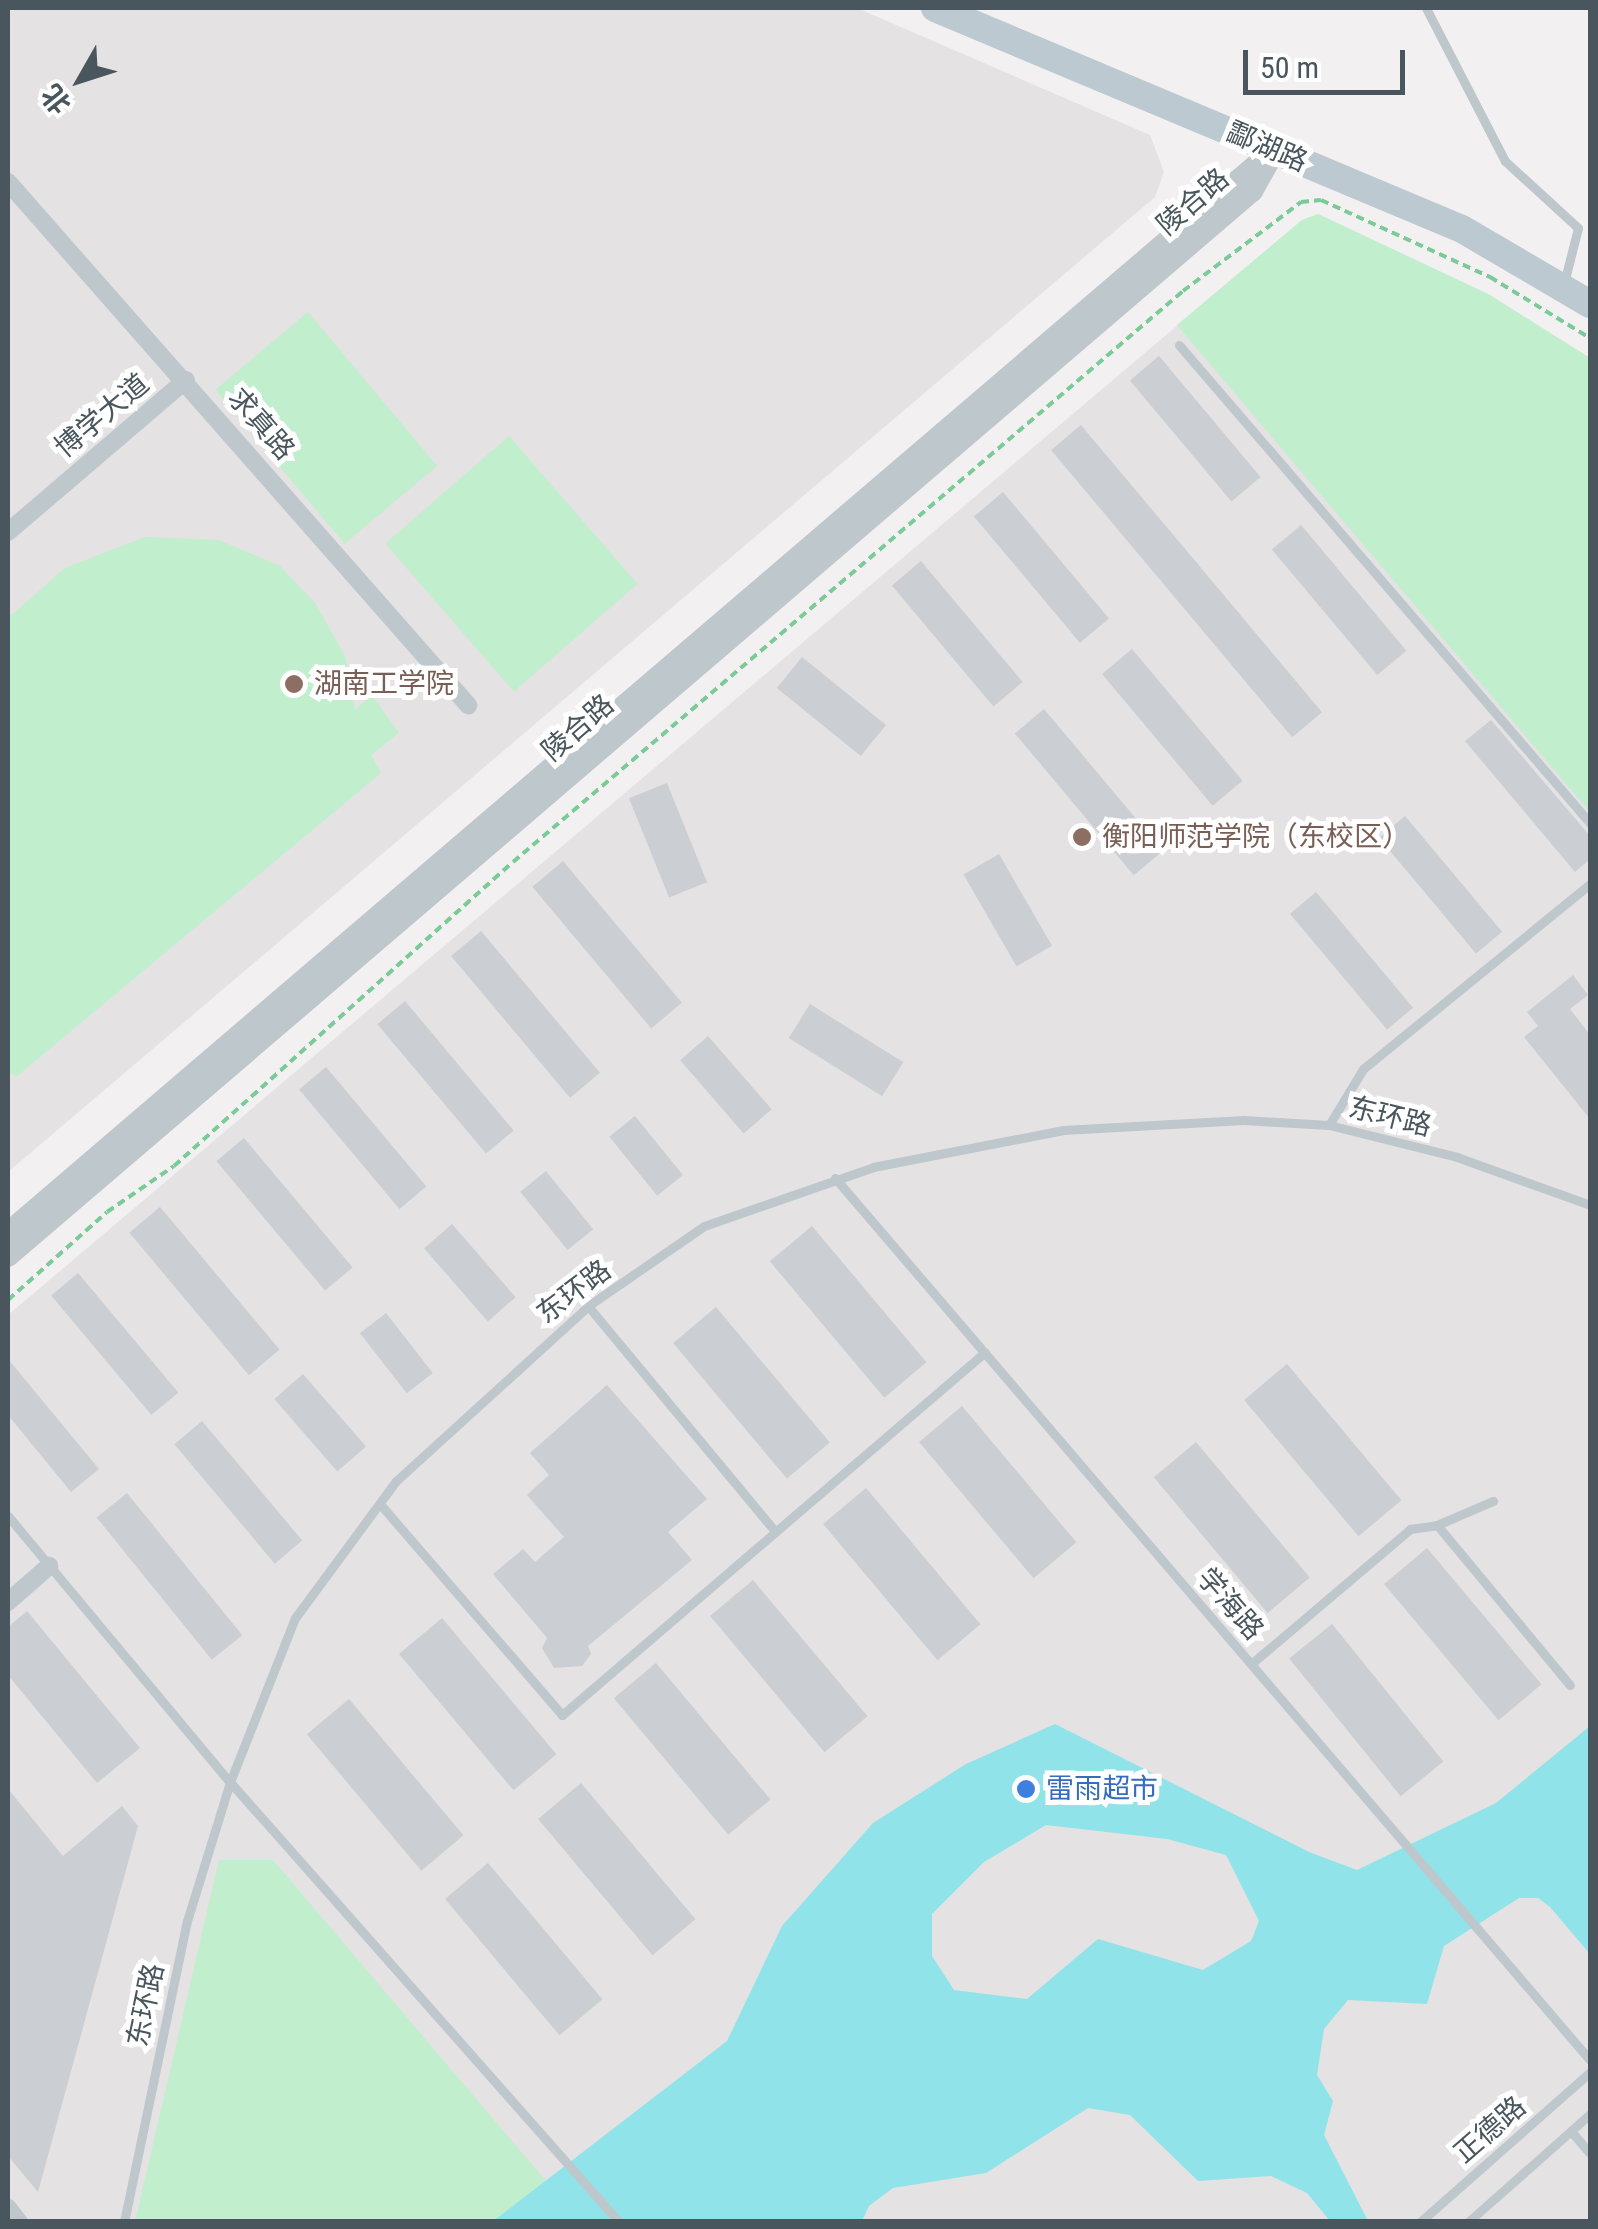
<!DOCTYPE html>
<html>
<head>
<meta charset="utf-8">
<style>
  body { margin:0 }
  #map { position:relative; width:1598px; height:2229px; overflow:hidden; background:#f3f0f1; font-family:"Roboto Condensed","Noto Sans SC",sans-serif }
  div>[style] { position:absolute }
  .education>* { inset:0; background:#e4e2e2 }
  .green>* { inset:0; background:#c1eecc; transform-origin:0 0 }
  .water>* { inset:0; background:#90e3e9 }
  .building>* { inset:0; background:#cbced3; transform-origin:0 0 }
  .path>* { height:4px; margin-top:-2px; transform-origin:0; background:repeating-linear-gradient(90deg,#7acb98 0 8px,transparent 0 13px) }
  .service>* { height:9px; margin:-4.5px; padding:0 4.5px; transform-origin:4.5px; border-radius:4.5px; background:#bdc7cc }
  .minor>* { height:18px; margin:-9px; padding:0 9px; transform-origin:9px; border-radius:9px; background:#bdc7cc }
  .tertiary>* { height:22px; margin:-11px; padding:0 11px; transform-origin:11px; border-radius:11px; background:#bdc7cc }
  .secondary>* { height:28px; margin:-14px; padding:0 14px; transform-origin:14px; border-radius:14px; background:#bdc9d1 }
  .dots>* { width:28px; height:28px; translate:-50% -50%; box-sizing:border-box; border:5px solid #fff; border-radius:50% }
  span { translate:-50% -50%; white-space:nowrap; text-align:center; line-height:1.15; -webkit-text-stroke:10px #fff; paint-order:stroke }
  .street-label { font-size:28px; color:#49565d }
  .education-label { font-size:28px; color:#785e54 }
  .left { translate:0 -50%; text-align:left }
  .shop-label { font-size:28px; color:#366cbe }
  .frame { position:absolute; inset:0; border:10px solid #49565d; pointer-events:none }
  .north { position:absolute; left:30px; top:30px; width:100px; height:100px; -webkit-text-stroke:8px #fff; paint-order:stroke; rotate:231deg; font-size:28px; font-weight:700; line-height:40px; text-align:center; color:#49565d }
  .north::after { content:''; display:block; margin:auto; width:35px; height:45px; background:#49565d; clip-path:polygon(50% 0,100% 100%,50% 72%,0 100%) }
  .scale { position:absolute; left:1243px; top:50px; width:162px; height:45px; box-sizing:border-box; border:5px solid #49565d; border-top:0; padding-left:12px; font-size:30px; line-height:35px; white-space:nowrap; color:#49565d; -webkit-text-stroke:8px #fff; paint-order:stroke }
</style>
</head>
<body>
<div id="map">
  <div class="education">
    <div style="clip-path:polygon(8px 8px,857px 8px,1150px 135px,1164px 172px,1155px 197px,8px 1172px)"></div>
    <div style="clip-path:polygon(1318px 214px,1488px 294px,1590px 358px,1590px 2221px,8px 2221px,8px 1315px,1302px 220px)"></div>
  </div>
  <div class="green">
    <div style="clip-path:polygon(1318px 214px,1488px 294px,1590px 358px,1590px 812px,1177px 325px,1302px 220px)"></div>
    <div style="left:308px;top:312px;width:201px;height:121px;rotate:50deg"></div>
    <div style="left:509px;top:436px;width:196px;height:164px;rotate:49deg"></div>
    <div style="clip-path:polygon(145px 537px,219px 540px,280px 566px,315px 603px,345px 656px,355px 710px,372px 695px,399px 733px,371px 755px,381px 773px,16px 1077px,8px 1070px,8px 618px,65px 568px)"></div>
    <div style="clip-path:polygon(219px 1860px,273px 1860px,580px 2221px,135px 2222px)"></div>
  </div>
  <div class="water">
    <div style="clip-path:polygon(evenodd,1055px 1724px,1309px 1852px,1357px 1870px,1496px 1803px,1590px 1726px,1590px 1954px,1550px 1907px,1538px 1898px,1519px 1898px,1444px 1946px,1427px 2004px,1348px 2000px,1324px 2029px,1317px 2075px,1333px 2101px,1324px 2135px,1368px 2221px,1330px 2221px,1307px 2193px,1271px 2176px,1198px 2181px,1130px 2115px,1088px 2108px,986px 2173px,893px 2188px,869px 2206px,862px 2221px,492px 2222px,727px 2041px,782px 1926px,873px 1823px,966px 1764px,1055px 1724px,1046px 1825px,1167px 1839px,1226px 1855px,1259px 1921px,1251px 1941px,1203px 1970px,1098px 1939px,1027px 1999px,954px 1990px,932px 1956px,932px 1914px,984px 1862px,1046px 1825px)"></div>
  </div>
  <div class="building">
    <div style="left:1159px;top:356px;width:158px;height:38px;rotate:50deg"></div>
    <div style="left:1081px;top:425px;width:375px;height:39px;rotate:50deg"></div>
    <div style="left:1003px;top:492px;width:165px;height:38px;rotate:50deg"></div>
    <div style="left:1301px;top:525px;width:164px;height:38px;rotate:50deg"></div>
    <div style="left:921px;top:561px;width:158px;height:38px;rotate:50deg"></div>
    <div style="left:1132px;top:649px;width:172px;height:39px;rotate:50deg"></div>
    <div style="left:802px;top:657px;width:108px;height:40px;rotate:39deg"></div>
    <div style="left:1044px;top:709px;width:185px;height:38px;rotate:50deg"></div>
    <div style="clip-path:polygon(1491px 720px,1590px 836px,1590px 859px,1575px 872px,1465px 741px)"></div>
    <div style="left:667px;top:783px;width:107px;height:41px;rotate:68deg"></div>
    <div style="left:1405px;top:816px;width:151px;height:34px;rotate:50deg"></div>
    <div style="left:999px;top:854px;width:106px;height:41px;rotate:60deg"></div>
    <div style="left:563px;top:861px;width:185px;height:40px;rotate:50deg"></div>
    <div style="left:1316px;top:892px;width:151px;height:34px;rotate:50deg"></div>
    <div style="left:481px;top:931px;width:185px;height:39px;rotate:50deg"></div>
    <div style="clip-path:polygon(1573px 975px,1588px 995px,1570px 1009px,1590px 1035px,1590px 1119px,1524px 1037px,1538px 1026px,1527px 1012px)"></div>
    <div style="left:405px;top:1001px;width:169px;height:36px;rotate:50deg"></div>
    <div style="left:810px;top:1004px;width:110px;height:40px;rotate:32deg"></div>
    <div style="left:708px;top:1036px;width:97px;height:37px;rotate:49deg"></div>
    <div style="left:326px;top:1067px;width:156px;height:35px;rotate:50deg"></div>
    <div style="left:635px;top:1116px;width:76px;height:33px;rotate:51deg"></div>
    <div style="left:244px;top:1138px;width:169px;height:36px;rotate:50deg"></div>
    <div style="left:546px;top:1171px;width:75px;height:33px;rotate:51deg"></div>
    <div style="left:160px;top:1207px;width:186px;height:40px;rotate:50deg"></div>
    <div style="left:452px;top:1224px;width:97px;height:37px;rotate:49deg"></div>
    <div style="left:812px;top:1226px;width:178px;height:55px;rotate:50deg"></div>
    <div style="left:78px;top:1273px;width:156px;height:35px;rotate:50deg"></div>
    <div style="left:716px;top:1307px;width:177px;height:56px;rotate:50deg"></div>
    <div style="left:386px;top:1313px;width:76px;height:33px;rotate:52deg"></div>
    <div style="clip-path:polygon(8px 1359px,99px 1469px,71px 1492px,8px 1415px)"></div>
    <div style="left:1287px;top:1364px;width:178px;height:56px;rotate:50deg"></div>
    <div style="left:303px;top:1374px;width:96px;height:38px;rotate:49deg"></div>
    <div style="clip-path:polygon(607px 1385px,707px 1499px,668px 1532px,692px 1560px,588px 1646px,591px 1654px,582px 1666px,554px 1668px,542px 1648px,547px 1638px,493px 1574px,523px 1549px,535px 1562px,564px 1537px,527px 1495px,549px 1475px,530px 1453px)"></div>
    <div style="left:962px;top:1406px;width:178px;height:56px;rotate:50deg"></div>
    <div style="left:202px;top:1421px;width:156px;height:36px;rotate:50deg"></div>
    <div style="left:1196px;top:1442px;width:177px;height:55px;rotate:50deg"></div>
    <div style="left:866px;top:1488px;width:178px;height:56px;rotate:50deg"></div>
    <div style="left:127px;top:1493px;width:183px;height:39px;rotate:51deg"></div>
    <div style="left:1427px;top:1548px;width:178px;height:56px;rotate:50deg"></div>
    <div style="left:753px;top:1580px;width:178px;height:56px;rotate:50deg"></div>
    <div style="clip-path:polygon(27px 1611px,140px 1748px,97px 1783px,8px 1675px,8px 1627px)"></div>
    <div style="left:442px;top:1618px;width:178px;height:56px;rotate:50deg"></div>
    <div style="left:1332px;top:1624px;width:177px;height:55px;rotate:51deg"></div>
    <div style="left:656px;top:1663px;width:178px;height:55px;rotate:50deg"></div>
    <div style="left:349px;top:1699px;width:178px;height:55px;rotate:50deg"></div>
    <div style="left:581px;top:1783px;width:178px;height:56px;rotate:50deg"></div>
    <div style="clip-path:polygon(8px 1789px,63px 1856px,122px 1806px,138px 1826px,38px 2192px,8px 2156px)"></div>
    <div style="left:488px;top:1863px;width:178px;height:56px;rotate:50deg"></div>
  </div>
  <div class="path">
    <div style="left:8px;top:1300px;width:132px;rotate:-41.6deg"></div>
    <div style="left:107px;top:1212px;width:81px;rotate:-34.5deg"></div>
    <div style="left:174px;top:1166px;width:455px;rotate:-41.9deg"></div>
    <div style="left:513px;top:862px;width:880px;rotate:-40.44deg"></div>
    <div style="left:1183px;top:291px;width:148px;rotate:-37deg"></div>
    <div style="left:1301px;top:202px;width:20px;rotate:-6deg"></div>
    <div style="left:1321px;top:200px;width:186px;rotate:24.5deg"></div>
    <div style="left:1490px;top:277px;width:117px;rotate:31.4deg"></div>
  </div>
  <div class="service">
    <div style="left:1426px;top:8px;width:172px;rotate:62.7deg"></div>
    <div style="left:1505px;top:161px;width:99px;rotate:42.5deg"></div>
    <div style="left:1578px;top:228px;width:57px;rotate:104.3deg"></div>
    <div style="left:1179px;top:345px;width:630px;rotate:49.31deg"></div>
    <div style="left:1329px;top:1125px;width:66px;rotate:-58.7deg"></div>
    <div style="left:1363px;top:1069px;width:293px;rotate:-39.2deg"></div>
    <div style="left:835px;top:1178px;width:1161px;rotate:49.44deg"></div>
    <div style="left:588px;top:1306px;width:291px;rotate:50.3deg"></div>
    <div style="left:380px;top:1504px;width:279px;rotate:49.2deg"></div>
    <div style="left:562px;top:1715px;width:557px;rotate:-40.63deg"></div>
    <div style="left:8px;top:1516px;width:346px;rotate:50.2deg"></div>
    <div style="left:230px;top:1782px;width:587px;rotate:48.52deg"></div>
    <div style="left:1437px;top:1525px;width:61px;rotate:-23.2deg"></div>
    <div style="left:1251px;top:1664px;width:209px;rotate:-40.3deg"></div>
    <div style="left:1410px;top:1529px;width:27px;rotate:-8deg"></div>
    <div style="left:1437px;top:1525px;width:208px;rotate:50.3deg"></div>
    <div style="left:1571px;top:2131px;width:30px;rotate:50deg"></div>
    <div style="left:124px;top:2222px;width:308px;rotate:-78.2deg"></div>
    <div style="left:187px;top:1921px;width:145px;rotate:-72.8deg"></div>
    <div style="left:230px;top:1782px;width:176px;rotate:-68.4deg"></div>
    <div style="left:295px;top:1618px;width:170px;rotate:-53.6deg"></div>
    <div style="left:396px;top:1481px;width:260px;rotate:-42.3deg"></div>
    <div style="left:588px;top:1306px;width:141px;rotate:-34.6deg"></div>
    <div style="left:704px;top:1226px;width:179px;rotate:-19.2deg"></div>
    <div style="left:873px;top:1167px;width:194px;rotate:-11deg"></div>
    <div style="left:1063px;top:1130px;width:181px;rotate:-3.2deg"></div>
    <div style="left:1244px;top:1120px;width:85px;rotate:3.4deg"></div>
    <div style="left:1329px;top:1125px;width:132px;rotate:14deg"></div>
    <div style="left:1457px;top:1157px;width:141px;rotate:19.8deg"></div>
    <div style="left:1420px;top:2222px;width:227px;rotate:-41.4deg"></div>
    <div style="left:1468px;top:2222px;width:163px;rotate:-41.5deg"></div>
  </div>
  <div class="minor">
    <div style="left:8px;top:182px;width:697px;rotate:48.67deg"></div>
    <div style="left:8px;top:532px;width:234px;rotate:-40.5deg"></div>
    <div style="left:8px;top:1602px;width:55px;rotate:-41.3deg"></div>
    <div style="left:8px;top:2208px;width:18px;rotate:52deg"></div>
  </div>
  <div class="tertiary">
    <div style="left:8px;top:1233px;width:1658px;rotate:-40.55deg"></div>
    <div style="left:8px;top:1256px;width:1638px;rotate:-40.57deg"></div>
    <div style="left:1252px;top:191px;width:47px;rotate:-60.7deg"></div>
  </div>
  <div class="secondary">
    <div style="left:935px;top:8px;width:571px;rotate:22.75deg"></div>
    <div style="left:1462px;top:229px;width:148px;rotate:30.4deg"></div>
  </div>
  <div class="dots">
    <div style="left:294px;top:684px;background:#8d6e63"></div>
    <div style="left:1082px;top:837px;background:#8d6e63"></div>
    <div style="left:1026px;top:1789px;background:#3f7fe0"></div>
  </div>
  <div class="street-label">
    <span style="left:1267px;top:147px;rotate:23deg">酃湖路</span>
    <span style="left:1193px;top:202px;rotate:-41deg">陵合路</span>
    <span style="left:102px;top:416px;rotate:-40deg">博学大道</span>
    <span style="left:261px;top:424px;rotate:49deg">求真路</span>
    <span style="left:578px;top:728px;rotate:-41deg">陵合路</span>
    <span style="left:1390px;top:1117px;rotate:14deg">东环路</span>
    <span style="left:574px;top:1292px;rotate:-37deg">东环路</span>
    <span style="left:1230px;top:1604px;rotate:49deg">学海路</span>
    <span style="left:146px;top:2005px;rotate:-78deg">东环路</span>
    <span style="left:1490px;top:2130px;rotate:-41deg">正德路</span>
  </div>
  <div class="education-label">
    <span class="left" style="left:314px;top:684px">湖南工学院</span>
    <span class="left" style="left:1102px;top:837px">衡阳师范学院（东校区）</span>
  </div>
  <div class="shop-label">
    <span class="left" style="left:1046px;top:1789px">雷雨超市</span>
  </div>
  <div class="frame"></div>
  <div class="north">北</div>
  <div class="scale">50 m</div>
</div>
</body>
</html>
